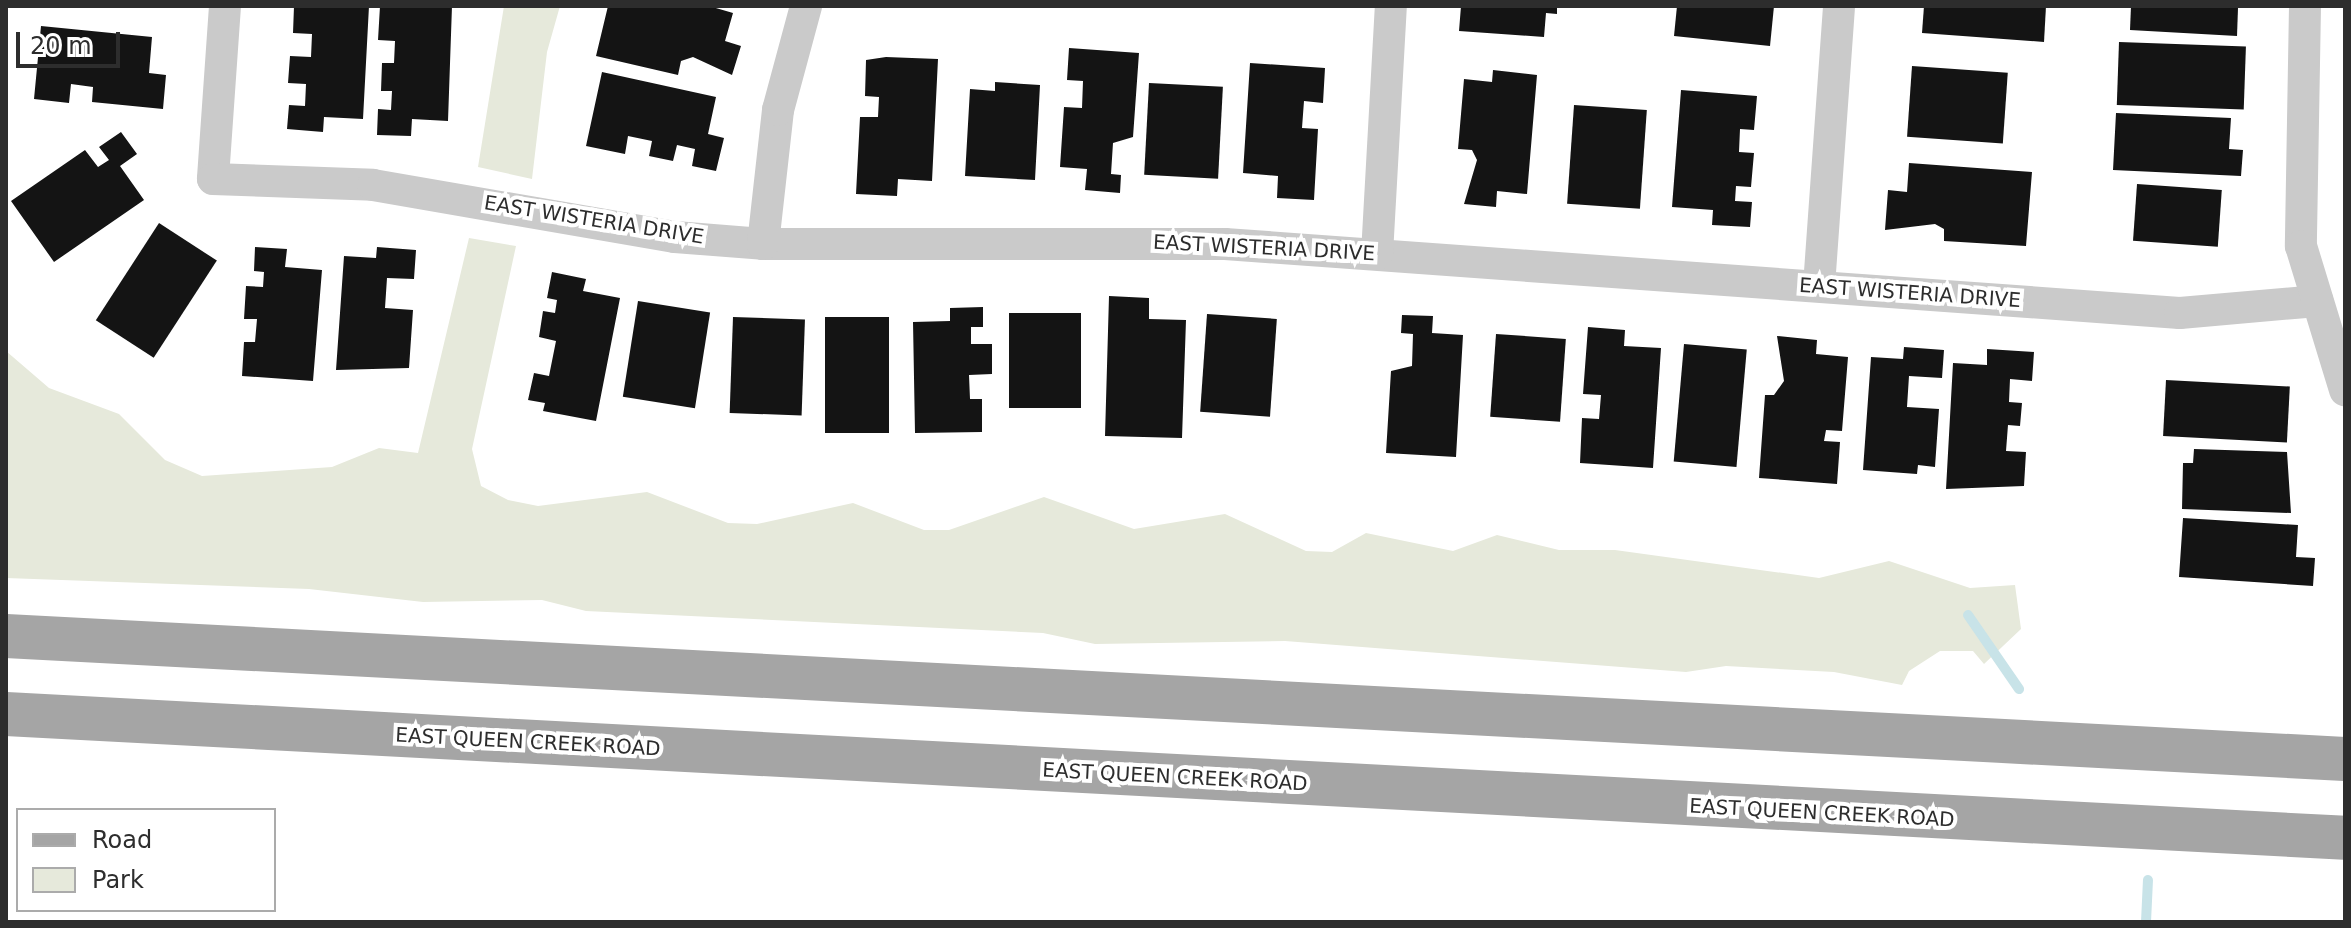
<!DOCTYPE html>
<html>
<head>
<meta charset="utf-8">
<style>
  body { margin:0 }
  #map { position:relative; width:2351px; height:928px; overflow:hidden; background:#fff; font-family:"DejaVu Sans",sans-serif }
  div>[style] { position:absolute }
  .green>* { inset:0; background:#e6e9db }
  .stream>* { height:10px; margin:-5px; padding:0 5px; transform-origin:5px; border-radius:5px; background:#c8e3e8 }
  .building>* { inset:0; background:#141414; transform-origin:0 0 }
  .minor>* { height:32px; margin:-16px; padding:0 16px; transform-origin:16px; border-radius:16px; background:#cacaca }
  .primary>* { height:44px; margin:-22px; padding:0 22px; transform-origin:22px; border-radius:22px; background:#a5a5a5 }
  span { translate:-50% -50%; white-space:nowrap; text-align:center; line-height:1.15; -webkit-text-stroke:8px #fff; paint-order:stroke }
  .street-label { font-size:20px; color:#2d2d2d }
  .frame { position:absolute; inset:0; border:8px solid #2d2d2d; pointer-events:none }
  .legend { position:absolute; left:16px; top:808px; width:260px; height:104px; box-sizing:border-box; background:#fff; border:2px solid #ababab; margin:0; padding:10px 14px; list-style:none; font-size:24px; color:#2d2d2d }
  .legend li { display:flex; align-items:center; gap:16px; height:40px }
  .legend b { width:40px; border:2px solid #ababab }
  .scale { position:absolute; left:16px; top:32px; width:104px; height:36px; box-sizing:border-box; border:4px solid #2d2d2d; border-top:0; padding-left:10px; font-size:24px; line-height:28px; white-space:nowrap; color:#2d2d2d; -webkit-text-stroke:6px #fff; paint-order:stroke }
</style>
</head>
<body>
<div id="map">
  <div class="green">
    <div style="clip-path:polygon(504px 6px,560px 6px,547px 52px,532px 179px,478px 167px)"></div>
    <div style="clip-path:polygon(469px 238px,516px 246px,472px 449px,481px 486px,508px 500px,538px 506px,647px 492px,728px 523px,757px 524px,853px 503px,924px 530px,949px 530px,1044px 497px,1134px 529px,1225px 514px,1306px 551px,1332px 552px,1366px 533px,1453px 551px,1497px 535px,1559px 550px,1615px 550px,1819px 578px,1889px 561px,1970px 588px,2015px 585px,2021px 629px,1984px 664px,1973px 651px,1940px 651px,1909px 671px,1902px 685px,1834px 672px,1726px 666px,1686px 672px,1285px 641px,1095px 644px,1043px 633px,586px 611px,542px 600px,423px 602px,309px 589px,6px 578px,6px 351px,49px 388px,119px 414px,165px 460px,202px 476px,332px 467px,379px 448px,418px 453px)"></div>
  </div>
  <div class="stream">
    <div style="left:1968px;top:615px;width:90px;rotate:55.4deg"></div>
    <div style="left:2146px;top:922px;width:42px;rotate:-87.3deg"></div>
  </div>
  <div class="building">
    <div style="clip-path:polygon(294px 6px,369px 6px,363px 119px,324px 117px,323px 132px,287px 129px,289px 105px,305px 106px,306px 84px,288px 83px,290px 56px,311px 57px,312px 34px,293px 33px)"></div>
    <div style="clip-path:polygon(380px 6px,452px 6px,448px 121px,412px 119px,411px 136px,377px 135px,378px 109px,391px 110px,392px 91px,381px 91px,382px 63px,394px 63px,395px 41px,378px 40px)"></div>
    <div style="clip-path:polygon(608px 6px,709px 6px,733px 13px,725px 41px,741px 46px,732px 75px,693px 57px,681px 61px,678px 75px,596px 56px)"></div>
    <div style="clip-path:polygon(1461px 6px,1557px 6px,1557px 14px,1546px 13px,1544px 37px,1459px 31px)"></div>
    <div style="clip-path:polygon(1677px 6px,1774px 6px,1770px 46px,1674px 36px)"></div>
    <div style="clip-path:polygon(1924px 6px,2046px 6px,2044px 42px,1922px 33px)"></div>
    <div style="clip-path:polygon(2131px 6px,2238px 8px,2237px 36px,2130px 30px)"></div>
    <div style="clip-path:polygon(41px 26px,152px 37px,149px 73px,166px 75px,163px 109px,92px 102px,93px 87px,71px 84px,69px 103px,34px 99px)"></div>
    <div style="left:2119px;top:42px;width:127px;height:63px;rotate:2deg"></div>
    <div style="clip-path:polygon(1069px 48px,1139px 53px,1133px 137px,1113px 143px,1111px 174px,1121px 175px,1120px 193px,1085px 190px,1087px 169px,1060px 167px,1064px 107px,1082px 108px,1083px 81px,1067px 80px)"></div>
    <div style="clip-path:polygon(886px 57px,938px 59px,932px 181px,898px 179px,897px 196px,856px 194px,860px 117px,878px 117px,879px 97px,865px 96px,866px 60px)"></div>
    <div style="clip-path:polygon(1250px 63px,1325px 68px,1323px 103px,1304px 101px,1302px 128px,1318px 129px,1314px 200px,1277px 198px,1278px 176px,1243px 173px)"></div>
    <div style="left:1912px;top:66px;width:96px;height:71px;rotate:4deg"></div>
    <div style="clip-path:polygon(1493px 70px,1537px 75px,1527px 194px,1497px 191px,1496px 207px,1464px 204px,1477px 160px,1472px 150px,1458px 149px,1464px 79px,1492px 82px)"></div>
    <div style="clip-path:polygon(602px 72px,716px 97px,708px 134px,724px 138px,716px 171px,692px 166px,695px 149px,677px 145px,673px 161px,649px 156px,652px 141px,628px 136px,625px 154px,586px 146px)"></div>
    <div style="clip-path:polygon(995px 82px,1040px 85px,1035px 180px,965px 176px,970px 89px,995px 91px)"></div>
    <div style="left:1149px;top:83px;width:74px;height:92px;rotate:3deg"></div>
    <div style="clip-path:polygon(1681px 90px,1757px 96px,1754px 130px,1740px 129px,1739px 152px,1754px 153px,1751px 187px,1736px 186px,1735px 201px,1752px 202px,1750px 227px,1712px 225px,1713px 210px,1672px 207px)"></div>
    <div style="left:1574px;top:105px;width:73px;height:99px;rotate:4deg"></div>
    <div style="clip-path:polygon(2116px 113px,2231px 118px,2229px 149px,2243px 150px,2241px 176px,2113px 170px)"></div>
    <div style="clip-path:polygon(121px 132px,137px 154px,120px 166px,144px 200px,54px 262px,11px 201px,85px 150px,98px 167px,109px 160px,99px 147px)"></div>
    <div style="clip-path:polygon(1909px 163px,2032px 172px,2026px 246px,1944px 241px,1944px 229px,1935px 224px,1885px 230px,1888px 190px,1907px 192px)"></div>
    <div style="left:2137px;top:184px;width:85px;height:57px;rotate:4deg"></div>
    <div style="left:159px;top:223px;width:69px;height:116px;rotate:33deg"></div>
    <div style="clip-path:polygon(255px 247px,287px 249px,285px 267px,322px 270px,313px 381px,242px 376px,244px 342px,255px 342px,257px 319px,244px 319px,246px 286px,263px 287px,264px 272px,254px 271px)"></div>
    <div style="clip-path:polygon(377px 247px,416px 250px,414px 279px,387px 278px,385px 308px,413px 310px,409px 368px,336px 370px,344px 256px,376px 258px)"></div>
    <div style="clip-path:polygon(552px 272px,586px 279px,583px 291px,620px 298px,596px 421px,543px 411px,545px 403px,528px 400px,534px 373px,549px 376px,556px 341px,539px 337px,543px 311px,555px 313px,557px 300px,547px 298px)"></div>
    <div style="clip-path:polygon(1109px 296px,1149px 298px,1149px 319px,1186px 320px,1182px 438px,1105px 436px)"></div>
    <div style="left:638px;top:301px;width:73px;height:97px;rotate:9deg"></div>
    <div style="clip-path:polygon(983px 307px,983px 327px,971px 327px,971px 344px,992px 344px,992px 374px,969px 375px,970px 399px,982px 399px,982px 432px,915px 433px,913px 322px,950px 321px,950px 308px)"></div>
    <div style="left:1009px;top:313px;width:72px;height:95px"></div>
    <div style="left:1207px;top:314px;width:70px;height:98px;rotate:4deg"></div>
    <div style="clip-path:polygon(1402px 315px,1433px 316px,1432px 333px,1463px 335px,1456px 457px,1386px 453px,1391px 371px,1412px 366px,1413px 334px,1401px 333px)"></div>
    <div style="left:733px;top:317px;width:72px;height:96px;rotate:2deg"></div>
    <div style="left:825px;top:317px;width:64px;height:116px"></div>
    <div style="clip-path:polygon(1588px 327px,1625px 330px,1624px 346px,1661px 348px,1653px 468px,1580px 463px,1582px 418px,1599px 419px,1601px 395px,1583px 394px)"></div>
    <div style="left:1496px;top:334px;width:70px;height:83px;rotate:4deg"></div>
    <div style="clip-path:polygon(1777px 336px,1817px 340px,1816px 354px,1848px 357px,1842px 431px,1826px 430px,1824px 441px,1840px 442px,1837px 484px,1759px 478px,1765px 395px,1774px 395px,1784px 381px)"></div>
    <div style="left:1684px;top:344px;width:63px;height:118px;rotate:5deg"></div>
    <div style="clip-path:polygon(1904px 347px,1944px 350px,1942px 378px,1909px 376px,1907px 407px,1939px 409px,1935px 467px,1918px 465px,1917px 474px,1863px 470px,1871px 357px,1903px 359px)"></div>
    <div style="clip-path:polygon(1987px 349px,2034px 352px,2032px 381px,2010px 379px,2009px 402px,2022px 403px,2020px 426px,2008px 425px,2006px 451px,2026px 452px,2024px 486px,1946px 489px,1953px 363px,1987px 365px)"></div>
    <div style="left:2166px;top:380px;width:124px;height:56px;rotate:3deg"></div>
    <div style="clip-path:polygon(2194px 449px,2287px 452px,2291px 513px,2182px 509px,2183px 463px,2193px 463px)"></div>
    <div style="clip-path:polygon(2183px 518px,2298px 525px,2296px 557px,2315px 558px,2313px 586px,2179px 577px)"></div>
  </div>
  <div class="minor">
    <div style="left:225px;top:6px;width:173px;rotate:94deg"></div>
    <div style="left:213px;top:179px;width:160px;rotate:2.1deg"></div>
    <div style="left:373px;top:185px;width:306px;rotate:9.8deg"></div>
    <div style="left:675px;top:237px;width:88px;rotate:4.5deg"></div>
    <div style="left:763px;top:244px;width:462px"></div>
    <div style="left:1225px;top:244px;width:957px;rotate:4.13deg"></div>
    <div style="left:2180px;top:313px;width:138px;rotate:-5deg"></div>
    <div style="left:2305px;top:6px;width:240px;rotate:91deg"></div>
    <div style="left:2301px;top:246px;width:151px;rotate:73deg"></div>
    <div style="left:763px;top:244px;width:135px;rotate:-83.6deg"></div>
    <div style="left:778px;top:110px;width:108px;rotate:-74.9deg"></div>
    <div style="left:1377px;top:254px;width:248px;rotate:-86.8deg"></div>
    <div style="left:1819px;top:286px;width:281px;rotate:-85.9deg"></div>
  </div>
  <div class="primary">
    <div style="left:6px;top:636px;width:2342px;rotate:3.01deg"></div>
    <div style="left:6px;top:714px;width:2342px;rotate:3.03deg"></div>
  </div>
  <div class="street-label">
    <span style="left:594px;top:220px;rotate:9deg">EAST WISTERIA DRIVE</span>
    <span style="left:1264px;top:248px;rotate:3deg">EAST WISTERIA DRIVE</span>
    <span style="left:1910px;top:293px;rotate:4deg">EAST WISTERIA DRIVE</span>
    <span style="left:528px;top:742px;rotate:3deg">EAST QUEEN CREEK ROAD</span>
    <span style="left:1175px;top:777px;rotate:3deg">EAST QUEEN CREEK ROAD</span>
    <span style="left:1822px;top:813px;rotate:3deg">EAST QUEEN CREEK ROAD</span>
  </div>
  <div class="frame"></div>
  <ul class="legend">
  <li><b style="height:10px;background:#a5a5a5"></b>Road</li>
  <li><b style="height:22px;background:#e6e9db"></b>Park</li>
  </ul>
  <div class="scale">20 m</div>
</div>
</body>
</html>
